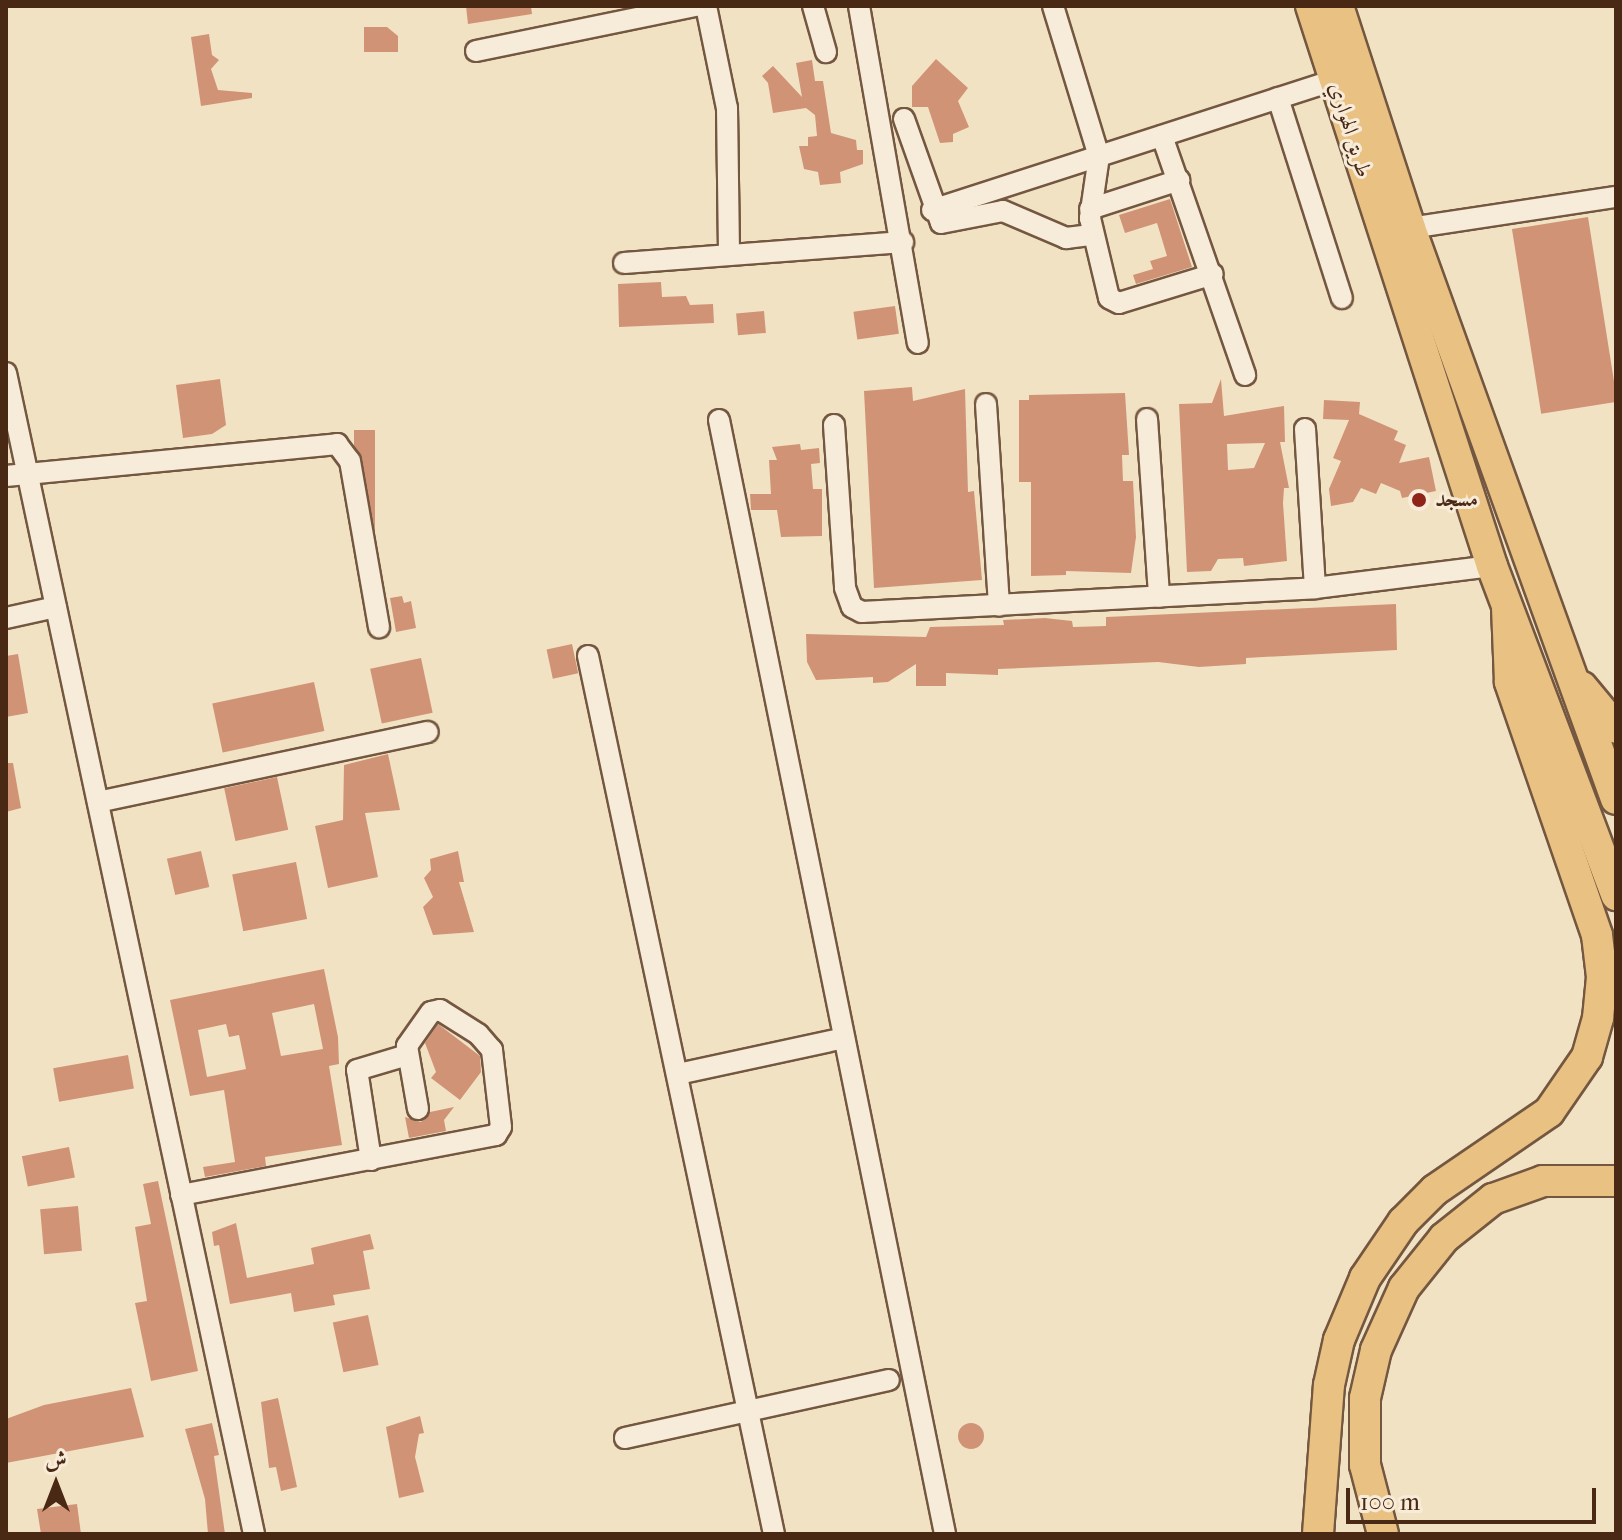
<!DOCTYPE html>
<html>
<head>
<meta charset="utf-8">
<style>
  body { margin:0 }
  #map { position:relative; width:1622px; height:1540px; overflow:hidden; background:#f2e2c4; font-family:"IM FELL French Canon",Amiri,serif }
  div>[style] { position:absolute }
  .building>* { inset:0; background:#d19376; transform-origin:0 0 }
  .round { border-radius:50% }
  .roads { filter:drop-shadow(2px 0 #745740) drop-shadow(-2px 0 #745740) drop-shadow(0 2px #745740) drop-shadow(0 -2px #745740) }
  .minor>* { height:20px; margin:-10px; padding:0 10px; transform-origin:10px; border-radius:10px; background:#f7ecd9 }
  .highway>* { height:30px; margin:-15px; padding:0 15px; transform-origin:15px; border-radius:15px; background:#e9c182 }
  .dots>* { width:22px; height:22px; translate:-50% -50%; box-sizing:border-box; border:4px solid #f7ecd9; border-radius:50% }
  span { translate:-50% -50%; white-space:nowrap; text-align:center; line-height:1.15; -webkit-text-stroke:6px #f7ecd9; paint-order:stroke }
  .street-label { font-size:22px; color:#4a2914 }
  .poi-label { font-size:22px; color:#4a2914; font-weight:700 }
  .left { translate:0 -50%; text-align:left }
  .frame { position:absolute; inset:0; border:8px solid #4a2914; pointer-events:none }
  .north { position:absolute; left:16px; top:1444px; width:80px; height:80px; -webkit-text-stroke:6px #f7ecd9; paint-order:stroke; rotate:0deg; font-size:22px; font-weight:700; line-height:32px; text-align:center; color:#4a2914 }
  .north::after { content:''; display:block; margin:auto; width:28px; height:36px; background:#4a2914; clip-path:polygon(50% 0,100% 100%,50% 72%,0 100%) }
  .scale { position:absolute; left:1346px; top:1488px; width:250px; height:36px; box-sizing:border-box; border:4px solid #4a2914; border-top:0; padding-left:10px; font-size:24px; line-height:28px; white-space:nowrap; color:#4a2914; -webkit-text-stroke:6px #f7ecd9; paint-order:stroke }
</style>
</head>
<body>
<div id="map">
  <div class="building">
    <div style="clip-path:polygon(466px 6px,531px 6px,532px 14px,468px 24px)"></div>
    <div style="clip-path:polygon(364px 27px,387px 27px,398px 36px,398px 52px,364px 52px)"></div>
    <div style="clip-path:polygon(209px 34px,212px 55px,219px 60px,211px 69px,218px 90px,252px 93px,252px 98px,201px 106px,191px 37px)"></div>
    <div style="clip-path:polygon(936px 59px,968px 88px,958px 101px,969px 127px,953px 134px,953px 142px,940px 143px,928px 107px,912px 107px,912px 86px)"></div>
    <div style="clip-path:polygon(812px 60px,815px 81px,823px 81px,831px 133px,856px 140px,857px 150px,863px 150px,863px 164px,840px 172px,841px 183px,820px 185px,818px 172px,804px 169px,799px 146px,808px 146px,808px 137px,817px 136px,815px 115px,806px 108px,773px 113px,768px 83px,762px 76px,773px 66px,802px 97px,796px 63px)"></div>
    <div style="clip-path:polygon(1170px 199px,1192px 267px,1136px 284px,1133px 275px,1153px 269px,1150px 261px,1167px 256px,1157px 223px,1125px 233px,1119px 215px)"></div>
    <div style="left:1588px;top:217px;width:187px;height:77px;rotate:81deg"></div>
    <div style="clip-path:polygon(661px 282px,662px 297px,686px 296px,690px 305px,713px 304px,714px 323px,619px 327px,618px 284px)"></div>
    <div style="left:895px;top:306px;width:28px;height:42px;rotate:82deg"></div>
    <div style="left:764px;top:311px;width:22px;height:28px;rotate:85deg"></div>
    <div style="clip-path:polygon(220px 379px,226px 425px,212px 434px,183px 438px,176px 385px)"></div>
    <div style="clip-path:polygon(evenodd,1221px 379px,1224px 416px,1284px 406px,1285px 442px,1280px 442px,1289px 488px,1284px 488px,1283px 503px,1287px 561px,1244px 566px,1243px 558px,1218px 559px,1211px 571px,1187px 572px,1179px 404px,1212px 403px,1221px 379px,1265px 443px,1254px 468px,1228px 470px,1227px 444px,1265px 443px)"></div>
    <div style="clip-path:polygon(912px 387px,913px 401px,965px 389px,968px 492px,974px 491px,982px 580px,874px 588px,864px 391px)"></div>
    <div style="clip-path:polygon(1125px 393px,1129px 455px,1122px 455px,1123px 481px,1133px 481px,1136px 537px,1131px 573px,1066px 571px,1066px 575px,1031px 576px,1031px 482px,1019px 482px,1019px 400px,1029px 400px,1029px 395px)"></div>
    <div style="clip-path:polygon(1324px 400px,1360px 402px,1359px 414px,1398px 431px,1394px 440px,1406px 445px,1399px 463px,1429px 457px,1436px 491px,1402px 498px,1400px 491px,1381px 483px,1376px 494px,1361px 488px,1353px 502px,1331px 506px,1329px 489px,1341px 461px,1333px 458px,1349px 420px,1323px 419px)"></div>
    <div style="left:354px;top:430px;width:21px;height:128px"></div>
    <div style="clip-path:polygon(800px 444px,801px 450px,819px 448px,820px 463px,811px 464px,813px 489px,822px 489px,822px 536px,781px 537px,777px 510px,751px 510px,750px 494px,771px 494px,769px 460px,777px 460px,772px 447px)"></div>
    <div style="clip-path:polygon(402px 596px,404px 603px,411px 601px,416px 628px,396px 632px,390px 598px)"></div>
    <div style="clip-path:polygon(1396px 604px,1397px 650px,1246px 658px,1246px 664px,1199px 667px,1158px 662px,998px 669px,998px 675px,946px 673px,946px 686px,916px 686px,916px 664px,888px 682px,873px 683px,873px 677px,816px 680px,807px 662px,806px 634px,926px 637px,930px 627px,1004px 625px,1003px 620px,1045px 618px,1072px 621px,1073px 627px,1106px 626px,1106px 617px)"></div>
    <div style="left:572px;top:644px;width:30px;height:26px;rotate:78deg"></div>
    <div style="clip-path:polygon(18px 654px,28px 713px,6px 717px,6px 656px)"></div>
    <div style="left:421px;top:658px;width:56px;height:52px;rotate:78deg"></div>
    <div style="left:314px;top:682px;width:50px;height:104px;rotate:78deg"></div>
    <div style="clip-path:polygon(388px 754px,400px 810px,365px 813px,378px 877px,328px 888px,315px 826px,343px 820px,344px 765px)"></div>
    <div style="clip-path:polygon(6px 763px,13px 763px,21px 808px,6px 812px)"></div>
    <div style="left:277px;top:777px;width:54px;height:54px;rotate:78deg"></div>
    <div style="left:201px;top:851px;width:37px;height:35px;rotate:77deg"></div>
    <div style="clip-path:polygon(458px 851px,464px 882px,459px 882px,474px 932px,433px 935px,423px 907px,433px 897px,424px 878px,431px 870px,430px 859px)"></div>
    <div style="left:296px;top:862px;width:58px;height:65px;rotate:79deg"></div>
    <div style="clip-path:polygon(evenodd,324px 969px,338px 1037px,339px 1064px,329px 1066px,342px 1145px,265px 1157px,266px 1166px,205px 1177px,203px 1167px,235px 1162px,224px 1090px,190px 1096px,170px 1000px,324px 969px,314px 1004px,323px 1049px,281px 1056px,272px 1013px,314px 1004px,324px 969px,226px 1024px,229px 1037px,239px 1035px,246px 1069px,207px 1077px,198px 1030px,226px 1024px)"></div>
    <div style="clip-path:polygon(438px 1024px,480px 1056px,481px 1072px,460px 1100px,431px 1078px,436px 1072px,425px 1043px)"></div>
    <div style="left:128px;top:1055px;width:34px;height:76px;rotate:80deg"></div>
    <div style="clip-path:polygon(454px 1107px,444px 1120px,446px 1131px,409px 1138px,405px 1117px,421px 1122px,430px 1112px)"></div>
    <div style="left:69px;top:1147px;width:31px;height:48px;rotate:79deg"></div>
    <div style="clip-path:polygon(158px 1181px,198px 1371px,151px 1381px,135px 1303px,147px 1301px,135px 1227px,151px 1224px,143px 1184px)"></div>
    <div style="left:78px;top:1206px;width:45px;height:38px;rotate:85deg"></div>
    <div style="clip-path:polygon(236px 1223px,247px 1278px,314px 1264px,311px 1248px,370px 1234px,374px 1249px,363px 1251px,370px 1289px,333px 1295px,335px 1305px,294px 1312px,291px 1293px,230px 1304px,219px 1245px,214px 1246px,212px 1232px)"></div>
    <div style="left:368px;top:1315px;width:51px;height:36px;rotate:78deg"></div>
    <div style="clip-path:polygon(131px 1388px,144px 1437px,6px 1463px,6px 1419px,44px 1405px)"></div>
    <div style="clip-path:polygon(278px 1398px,297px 1487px,281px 1491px,276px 1467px,269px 1468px,261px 1402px)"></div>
    <div style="clip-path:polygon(420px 1416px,424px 1433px,419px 1434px,415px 1457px,424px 1492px,399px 1498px,386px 1427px)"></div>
    <div style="clip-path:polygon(212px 1423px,219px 1455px,214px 1456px,225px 1534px,208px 1534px,205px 1499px,185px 1429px)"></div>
    <div class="round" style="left:958px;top:1423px;width:26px;height:26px"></div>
    <div style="clip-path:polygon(77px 1504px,81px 1534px,41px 1534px,37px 1509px)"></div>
  </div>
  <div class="roads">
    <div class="minor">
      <div style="left:706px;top:6px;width:104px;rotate:78.4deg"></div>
      <div style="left:727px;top:108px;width:147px;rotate:89.2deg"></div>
      <div style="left:813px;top:6px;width:48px;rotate:74.2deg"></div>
      <div style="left:859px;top:6px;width:342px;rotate:80.1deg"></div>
      <div style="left:1053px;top:6px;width:157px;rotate:73deg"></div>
      <div style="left:1099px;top:156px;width:63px;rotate:98.3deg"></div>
      <div style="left:1090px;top:218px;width:82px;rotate:76.6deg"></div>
      <div style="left:1109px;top:298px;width:11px;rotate:27deg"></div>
      <div style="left:1119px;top:303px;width:98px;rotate:-17.1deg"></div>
      <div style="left:476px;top:51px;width:225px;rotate:-11.6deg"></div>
      <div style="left:1278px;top:98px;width:210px;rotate:72.3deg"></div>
      <div style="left:904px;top:119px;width:110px;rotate:70.4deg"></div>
      <div style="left:941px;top:223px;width:63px;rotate:-11deg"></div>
      <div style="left:1003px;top:211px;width:69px;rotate:23.2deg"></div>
      <div style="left:1066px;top:238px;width:26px;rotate:-7deg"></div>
      <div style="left:1162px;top:136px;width:253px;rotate:70.8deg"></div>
      <div style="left:1090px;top:209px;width:94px;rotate:-18deg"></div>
      <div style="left:932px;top:210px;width:423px;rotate:-17.9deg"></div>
      <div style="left:1410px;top:228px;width:208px;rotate:-8.6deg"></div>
      <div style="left:624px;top:263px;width:280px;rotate:-4.3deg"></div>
      <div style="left:6px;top:373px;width:1187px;rotate:77.94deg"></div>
      <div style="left:986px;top:404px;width:202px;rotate:86.3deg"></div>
      <div style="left:1147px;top:419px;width:178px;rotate:86.1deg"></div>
      <div style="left:719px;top:420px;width:1137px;rotate:78.53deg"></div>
      <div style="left:834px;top:425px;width:163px;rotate:86.1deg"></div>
      <div style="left:845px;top:588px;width:20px;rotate:70deg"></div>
      <div style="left:852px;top:607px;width:11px;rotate:27deg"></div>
      <div style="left:862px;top:612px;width:454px;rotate:-3deg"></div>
      <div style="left:1315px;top:588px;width:178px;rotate:-7.1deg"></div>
      <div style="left:1305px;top:429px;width:159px;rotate:86.4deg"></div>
      <div style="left:6px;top:476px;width:333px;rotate:-5.5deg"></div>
      <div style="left:337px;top:444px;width:21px;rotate:53deg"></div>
      <div style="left:350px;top:461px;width:169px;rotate:80.1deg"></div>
      <div style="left:6px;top:618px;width:51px;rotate:-12.4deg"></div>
      <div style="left:588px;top:656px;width:897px;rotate:78.04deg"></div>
      <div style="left:98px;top:802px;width:337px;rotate:-12deg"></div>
      <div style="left:678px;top:1074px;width:170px;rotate:-12.2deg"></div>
      <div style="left:371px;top:1160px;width:91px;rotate:-98.8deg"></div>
      <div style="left:357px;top:1070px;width:52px;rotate:-16.7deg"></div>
      <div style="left:181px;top:1195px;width:321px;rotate:-10.8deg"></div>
      <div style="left:496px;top:1135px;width:9px;rotate:-58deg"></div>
      <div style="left:501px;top:1127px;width:78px;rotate:-96.7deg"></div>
      <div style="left:492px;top:1050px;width:21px;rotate:-131deg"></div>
      <div style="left:478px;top:1034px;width:45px;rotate:-147.7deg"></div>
      <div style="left:440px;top:1010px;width:9px;rotate:167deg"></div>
      <div style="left:431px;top:1012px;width:42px;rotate:125.2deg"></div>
      <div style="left:407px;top:1046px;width:64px;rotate:80.1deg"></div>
      <div style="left:625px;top:1438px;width:270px;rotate:-12.4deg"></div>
    </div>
    <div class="highway">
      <div style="left:1311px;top:6px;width:589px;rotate:72.09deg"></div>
      <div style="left:1492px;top:566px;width:352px;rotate:69.3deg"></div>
      <div style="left:1338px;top:6px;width:233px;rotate:72deg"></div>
      <div style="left:1410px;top:228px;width:607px;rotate:70.16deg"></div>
      <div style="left:1582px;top:687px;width:53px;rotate:50.3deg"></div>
      <div style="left:1318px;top:1534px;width:149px;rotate:-85.8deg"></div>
      <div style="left:1329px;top:1385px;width:46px;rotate:-77.5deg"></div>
      <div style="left:1339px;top:1340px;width:67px;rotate:-67.2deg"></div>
      <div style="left:1365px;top:1278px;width:68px;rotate:-55.8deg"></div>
      <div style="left:1403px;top:1222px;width:45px;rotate:-45deg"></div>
      <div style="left:1435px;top:1190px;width:138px;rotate:-34.4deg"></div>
      <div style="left:1549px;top:1112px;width:67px;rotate:-55.4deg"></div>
      <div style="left:1587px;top:1057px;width:41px;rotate:-74.2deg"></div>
      <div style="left:1598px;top:1018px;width:41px;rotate:-84.4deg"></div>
      <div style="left:1602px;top:977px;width:42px;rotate:-96.8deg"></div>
      <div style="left:1597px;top:935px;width:268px;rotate:-109deg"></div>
      <div style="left:1510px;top:682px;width:74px;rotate:-92.3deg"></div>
      <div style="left:1383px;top:1534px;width:71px;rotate:-104.6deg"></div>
      <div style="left:1365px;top:1465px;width:67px;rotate:-90deg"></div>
      <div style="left:1365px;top:1398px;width:49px;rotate:-77.1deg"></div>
      <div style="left:1376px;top:1350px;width:68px;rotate:-65.7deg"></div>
      <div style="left:1404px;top:1288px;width:64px;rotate:-51.3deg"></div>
      <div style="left:1444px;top:1238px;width:63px;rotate:-38.5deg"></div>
      <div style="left:1493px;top:1199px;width:53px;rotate:-19.8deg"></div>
      <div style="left:1543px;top:1181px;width:73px"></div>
    </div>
  </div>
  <div class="dots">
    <div style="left:1419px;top:500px;background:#8f2418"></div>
  </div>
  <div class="street-label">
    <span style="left:1350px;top:130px;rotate:73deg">طريق الهواري</span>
  </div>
  <div class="poi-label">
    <span class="left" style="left:1435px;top:500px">مسجد</span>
  </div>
  <div class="frame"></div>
  <div class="north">ش</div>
  <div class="scale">100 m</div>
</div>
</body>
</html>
